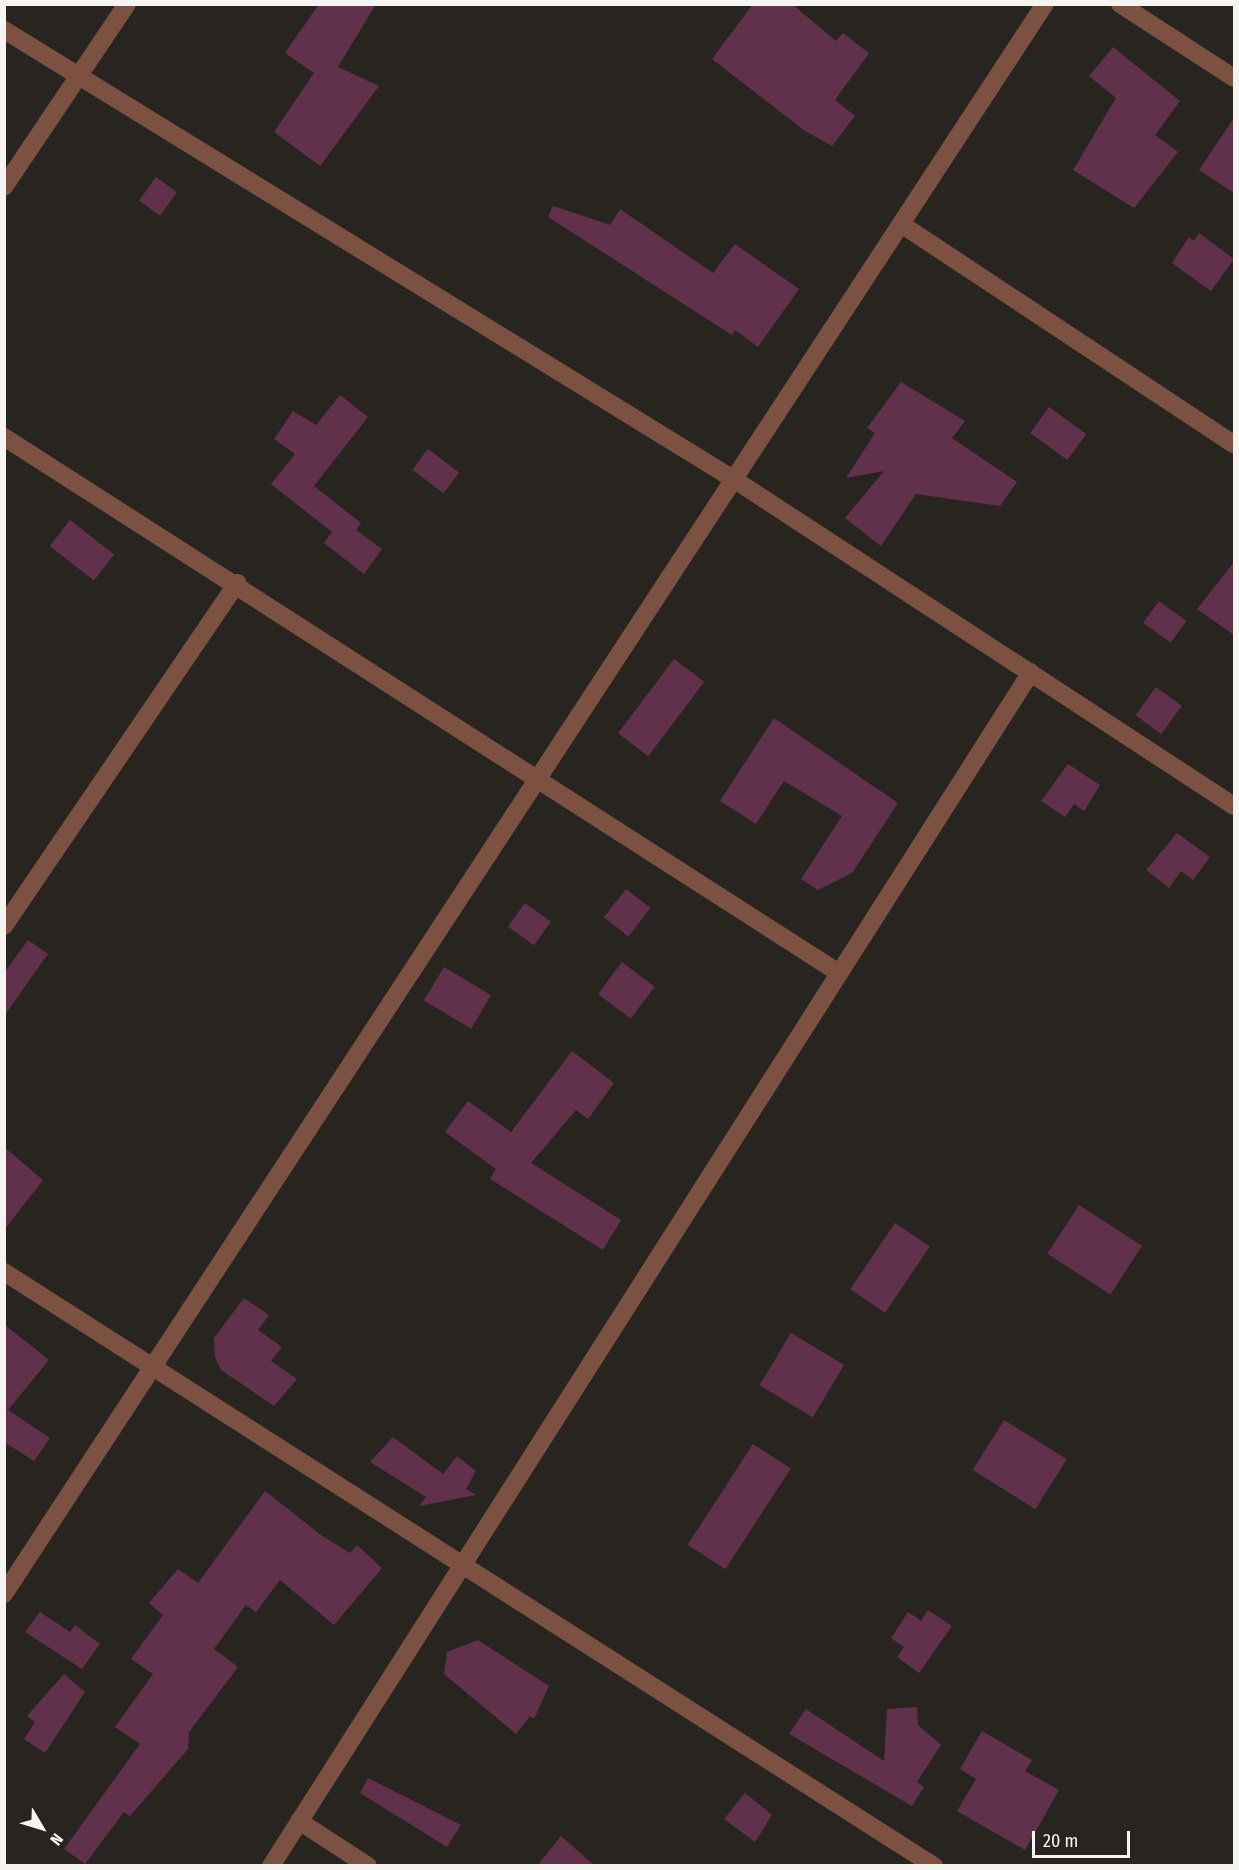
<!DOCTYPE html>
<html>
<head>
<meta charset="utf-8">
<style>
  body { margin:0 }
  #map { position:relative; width:1239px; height:1870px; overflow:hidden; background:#282520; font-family:"Fira Sans Condensed",sans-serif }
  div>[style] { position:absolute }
  .building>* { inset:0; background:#61304b; transform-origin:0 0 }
  .minor>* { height:18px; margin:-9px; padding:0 9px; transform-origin:9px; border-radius:9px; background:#7c5141 }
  span { translate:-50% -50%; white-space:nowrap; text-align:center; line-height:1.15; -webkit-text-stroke:5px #282520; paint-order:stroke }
  .frame { position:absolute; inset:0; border:6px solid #f6f4f1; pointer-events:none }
  .north { position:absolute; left:12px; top:1798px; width:60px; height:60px; -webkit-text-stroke:4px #282520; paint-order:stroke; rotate:128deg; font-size:16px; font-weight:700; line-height:24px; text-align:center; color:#f6f4f1 }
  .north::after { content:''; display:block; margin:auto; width:21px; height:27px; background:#f6f4f1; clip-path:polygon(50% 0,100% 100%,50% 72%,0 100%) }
  .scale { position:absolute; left:1032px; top:1831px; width:98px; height:27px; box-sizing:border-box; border:3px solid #f6f4f1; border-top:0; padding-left:8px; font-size:18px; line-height:21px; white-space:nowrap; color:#f6f4f1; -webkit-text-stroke:4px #282520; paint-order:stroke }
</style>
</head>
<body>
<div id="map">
  <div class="building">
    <div style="clip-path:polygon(319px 4px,376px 4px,338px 67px,379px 86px,320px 166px,274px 132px,314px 73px,285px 53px)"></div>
    <div style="clip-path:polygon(753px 4px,792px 4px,836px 41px,843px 33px,869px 53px,835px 100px,855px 116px,832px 146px,805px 131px,712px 59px)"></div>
    <div style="clip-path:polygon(1113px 47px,1180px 101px,1155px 135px,1178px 152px,1134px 208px,1073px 170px,1116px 98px,1089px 76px)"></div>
    <div style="clip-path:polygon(1234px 118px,1234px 193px,1199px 170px)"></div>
    <div style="left:156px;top:177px;width:26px;height:29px;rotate:36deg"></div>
    <div style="clip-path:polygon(553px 206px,610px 225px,620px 209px,713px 273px,735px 244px,799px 289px,758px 347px,735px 330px,732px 335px,548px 217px)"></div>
    <div style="clip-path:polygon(1199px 233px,1234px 259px,1211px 291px,1172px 263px,1189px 237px,1194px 241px)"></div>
    <div style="clip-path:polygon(901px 382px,965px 421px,952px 438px,1017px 482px,1000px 506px,916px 494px,881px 546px,845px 518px,884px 471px,846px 478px,875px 433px,867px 428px)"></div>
    <div style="clip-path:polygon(340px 395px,368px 417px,314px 486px,361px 523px,356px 530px,382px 549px,364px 574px,324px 543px,332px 532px,271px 484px,295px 454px,274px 439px,293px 411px,316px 425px)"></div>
    <div style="left:1049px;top:407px;width:46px;height:32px;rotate:36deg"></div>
    <div style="left:428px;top:449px;width:39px;height:26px;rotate:37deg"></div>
    <div style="left:70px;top:520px;width:56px;height:33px;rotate:38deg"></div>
    <div style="clip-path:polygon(1234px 562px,1234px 635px,1197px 609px)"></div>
    <div style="left:1159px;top:601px;width:34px;height:27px;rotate:36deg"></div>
    <div style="left:674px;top:659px;width:38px;height:93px;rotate:37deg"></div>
    <div style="left:1156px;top:687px;width:32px;height:35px;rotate:36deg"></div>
    <div style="clip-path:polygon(774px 718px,898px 803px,852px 873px,818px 890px,801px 879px,842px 816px,784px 781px,756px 824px,720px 801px)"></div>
    <div style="clip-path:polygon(1068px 764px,1100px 785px,1084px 811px,1074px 804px,1065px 817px,1041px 801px)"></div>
    <div style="clip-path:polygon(1177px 833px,1210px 857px,1193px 880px,1181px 871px,1169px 888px,1146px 870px)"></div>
    <div style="left:626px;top:889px;width:31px;height:36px;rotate:38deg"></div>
    <div style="left:525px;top:903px;width:32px;height:29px;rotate:36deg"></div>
    <div style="clip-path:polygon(28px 940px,48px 954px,4px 1016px,4px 973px)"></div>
    <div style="left:622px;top:962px;width:41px;height:40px;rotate:37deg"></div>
    <div style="left:444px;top:967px;width:55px;height:39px;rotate:31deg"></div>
    <div style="clip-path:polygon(572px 1051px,614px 1083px,588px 1119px,576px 1110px,531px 1163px,621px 1220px,603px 1250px,490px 1179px,496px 1169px,445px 1132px,468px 1101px,511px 1132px)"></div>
    <div style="clip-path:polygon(4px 1147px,43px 1180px,4px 1230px)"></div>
    <div style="left:1079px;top:1205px;width:75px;height:58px;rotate:33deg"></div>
    <div style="left:895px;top:1223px;width:42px;height:80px;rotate:34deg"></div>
    <div style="clip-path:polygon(244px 1298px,269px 1315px,258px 1330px,282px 1347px,271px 1361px,297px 1379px,274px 1406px,221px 1370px,215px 1357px,214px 1338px)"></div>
    <div style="clip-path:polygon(4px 1324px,49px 1360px,8px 1410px,50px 1438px,34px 1461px,4px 1442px)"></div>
    <div style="left:791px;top:1333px;width:62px;height:61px;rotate:31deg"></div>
    <div style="left:1004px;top:1420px;width:74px;height:59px;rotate:32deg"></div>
    <div style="clip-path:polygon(393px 1437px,443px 1474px,457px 1456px,476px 1471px,466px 1489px,476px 1495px,419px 1506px,426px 1497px,370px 1462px)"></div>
    <div style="left:753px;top:1444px;width:45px;height:120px;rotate:33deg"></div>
    <div style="clip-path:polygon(265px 1491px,321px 1535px,350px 1553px,357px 1545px,382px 1568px,334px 1625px,280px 1580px,256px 1612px,246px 1605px,214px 1649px,238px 1667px,189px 1732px,188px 1749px,130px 1816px,124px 1812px,85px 1864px,64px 1849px,140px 1744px,115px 1727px,153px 1674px,131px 1659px,163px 1615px,149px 1603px,178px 1569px,198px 1583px)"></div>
    <div style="clip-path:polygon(928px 1610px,952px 1626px,919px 1673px,897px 1657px,904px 1647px,891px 1638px,908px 1612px,921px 1621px)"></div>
    <div style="clip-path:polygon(40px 1612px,70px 1632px,75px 1625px,100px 1644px,82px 1669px,25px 1632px)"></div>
    <div style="clip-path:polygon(478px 1640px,549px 1686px,534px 1719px,530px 1716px,516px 1734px,444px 1674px,447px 1652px)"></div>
    <div style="clip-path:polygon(64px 1674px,85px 1692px,45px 1753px,24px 1739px,35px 1722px,27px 1716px)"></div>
    <div style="clip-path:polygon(917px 1707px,918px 1725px,941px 1745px,917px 1782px,924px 1787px,912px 1806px,789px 1734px,806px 1709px,884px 1761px,887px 1709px)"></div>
    <div style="clip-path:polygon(982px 1731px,1032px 1760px,1025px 1771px,1059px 1790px,1025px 1850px,957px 1811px,976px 1779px,960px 1769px)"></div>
    <div style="clip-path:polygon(368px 1778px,461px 1825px,447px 1847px,360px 1793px)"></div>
    <div style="clip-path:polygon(745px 1793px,772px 1815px,755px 1842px,724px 1819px)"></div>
    <div style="clip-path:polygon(561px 1836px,595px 1866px,537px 1866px)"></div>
  </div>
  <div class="minor">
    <div style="left:1120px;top:4px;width:136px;rotate:33deg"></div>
    <div style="left:4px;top:30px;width:858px;rotate:31.62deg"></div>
    <div style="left:735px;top:480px;width:596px;rotate:33.16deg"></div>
    <div style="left:4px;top:187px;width:220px;rotate:-56.1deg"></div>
    <div style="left:901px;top:224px;width:399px;rotate:33.5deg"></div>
    <div style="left:4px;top:437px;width:992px;rotate:32.7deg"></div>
    <div style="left:4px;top:926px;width:415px;rotate:-55.8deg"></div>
    <div style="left:4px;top:1272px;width:1104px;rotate:32.57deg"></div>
    <div style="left:4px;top:1594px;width:1900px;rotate:-56.79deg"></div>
    <div style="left:299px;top:1821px;width:82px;rotate:33.1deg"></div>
    <div style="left:271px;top:1866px;width:1415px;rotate:-57.52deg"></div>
  </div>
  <div class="frame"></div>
  <div class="north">N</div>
  <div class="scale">20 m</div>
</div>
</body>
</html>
